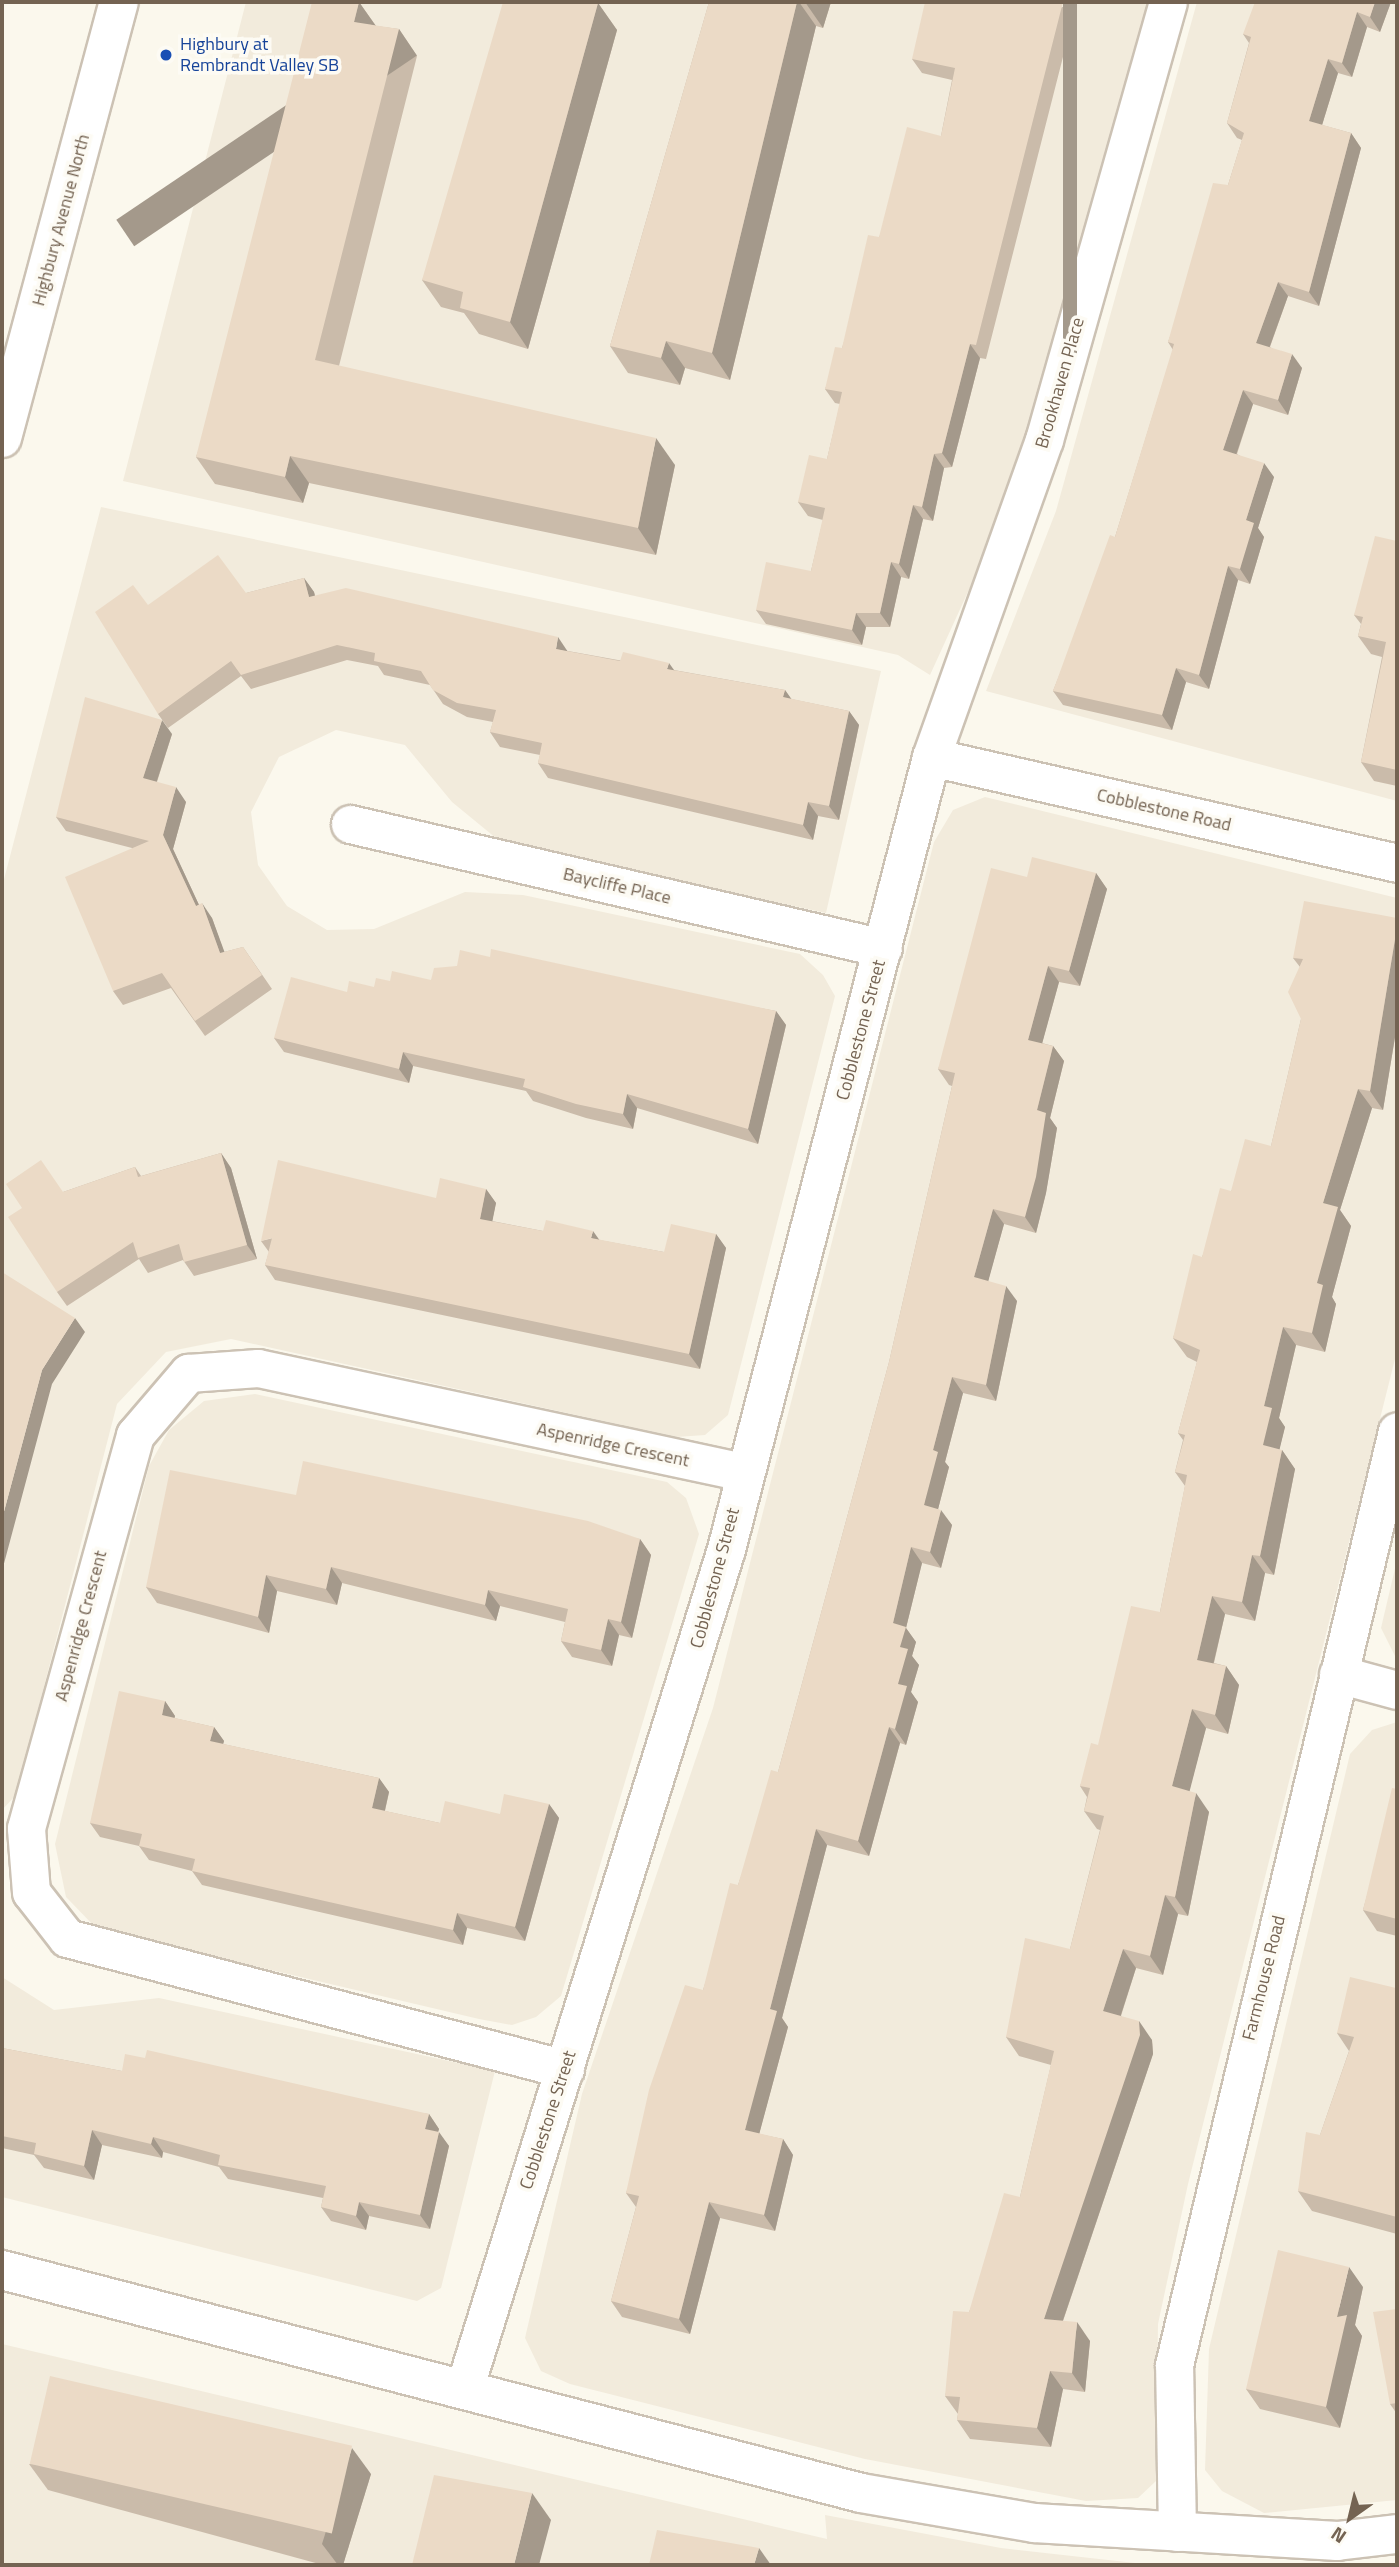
<!DOCTYPE html>
<html>
<head>
<meta charset="utf-8">
<style>
  body { margin:0 }
  #map { position:relative; width:1399px; height:2567px; overflow:hidden; background:#fbf8ed; font-family:"Titillium Web",sans-serif }
  div>[style] { position:absolute }
  .residential>* { inset:0; background:#f2ebdc }
  .roads { filter:drop-shadow(2px 0 #ccc2b4) drop-shadow(-2px 0 #ccc2b4) drop-shadow(0 2px #ccc2b4) drop-shadow(0 -2px #ccc2b4) }
  .street>* { height:37px; margin:-18.5px; padding:0 18.5px; transform-origin:18.5px; border-radius:18.5px; background:#fff }
  .secondary>* { height:38px; margin:-19px; padding:0 19px; transform-origin:19px; border-radius:19px; background:#fff }
  .wall>* { inset:0; background:#cabbaa }
  .shaded-wall>* { inset:0; background:#a4998b; transform-origin:0 0 }
  .building>* { inset:0; background:#ebdac6; transform-origin:0 0 }
  .dots>* { width:19px; height:19px; translate:-50% -50%; box-sizing:border-box; border:4px solid #fdfbf4; border-radius:50% }
  span { translate:-50% -50%; white-space:nowrap; text-align:center; line-height:1.15; -webkit-text-stroke:7px #fdfbf4; paint-order:stroke }
  .transit-label { font-size:18px; color:#164399 }
  .left { translate:0 -50%; text-align:left }
  .street-label { font-size:18px; color:#746352 }
  .frame { position:absolute; inset:0; border:4px solid #746352; pointer-events:none }
  .north { position:absolute; left:1315px; top:2483px; width:70px; height:70px; -webkit-text-stroke:5px #fdfbf4; paint-order:stroke; rotate:214deg; font-size:19px; font-weight:700; line-height:28px; text-align:center; color:#746352 }
  .north::after { content:''; display:block; margin:auto; width:24px; height:32px; background:#746352; clip-path:polygon(50% 0,100% 100%,50% 72%,0 100%) }
</style>
</head>
<body>
<div id="map">
  <div class="residential">
    <div style="clip-path:polygon(246px 2px,1151px 2px,1030px 456px,930px 675px,898px 655px,123px 481px)"></div>
    <div style="clip-path:polygon(1197px 2px,1397px 2px,1397px 801px,986px 691px,1056px 511px)"></div>
    <div style="clip-path:polygon(101px 507px,881px 671px,826px 913px,502px 843px,452px 802px,405px 745px,336px 730px,279px 757px,251px 812px,258px 865px,287px 906px,327px 930px,374px 929px,465px 892px,523px 895px,800px 954px,823px 975px,835px 996px,728px 1415px,705px 1435px,676px 1437px,231px 1339px,166px 1352px,117px 1404px,16px 1795px,2px 1810px,2px 887px)"></div>
    <div style="clip-path:polygon(985px 797px,1397px 898px,1397px 1351px,1188px 2184px,1158px 2324px,1156px 2481px,1138px 2498px,1086px 2501px,865px 2459px,570px 2384px,541px 2371px,525px 2338px,582px 2094px,713px 1708px,934px 842px,953px 810px)"></div>
    <div style="clip-path:polygon(255px 1394px,667px 1482px,686px 1498px,699px 1534px,561px 1996px,536px 2017px,512px 2025px,479px 2019px,97px 1929px,66px 1897px,55px 1844px,149px 1466px,169px 1430px,204px 1401px)"></div>
    <div style="clip-path:polygon(1397px 1560px,1397px 1660px,1381px 1628px)"></div>
    <div style="clip-path:polygon(1397px 1722px,1397px 2500px,1264px 2513px,1222px 2491px,1205px 2470px,1209px 2349px,1350px 1754px,1372px 1730px)"></div>
    <div style="clip-path:polygon(2px 1977px,54px 2010px,159px 1998px,495px 2071px,441px 2288px,417px 2301px,2px 2197px)"></div>
    <div style="clip-path:polygon(2px 2344px,827px 2539px,825px 2515px,1001px 2548px,1153px 2565px,2px 2565px)"></div>
  </div>
  <div class="roads">
    <div class="street">
      <div style="left:931px;top:757px;width:478px;rotate:12.8deg"></div>
      <div style="left:350px;top:824px;width:547px;rotate:13.1deg"></div>
      <div style="left:1338px;top:1674px;width:61px;rotate:15.2deg"></div>
      <div style="left:565px;top:2069px;width:515px;rotate:-165.26deg"></div>
      <div style="left:67px;top:1938px;width:58px;rotate:-128deg"></div>
      <div style="left:31px;top:1892px;width:64px;rotate:-94.5deg"></div>
      <div style="left:26px;top:1828px;width:408px;rotate:-74.5deg"></div>
      <div style="left:135px;top:1435px;width:82px;rotate:-49.5deg"></div>
      <div style="left:188px;top:1373px;width:70px;rotate:-4.1deg"></div>
      <div style="left:258px;top:1368px;width:495px;rotate:12.1deg"></div>
      <div style="left:464px;top:2389px;width:880px;rotate:-72.68deg"></div>
      <div style="left:726px;top:1549px;width:818px;rotate:-75.49deg"></div>
      <div style="left:931px;top:757px;width:337px;rotate:-70.4deg"></div>
      <div style="left:1044px;top:440px;width:455px;rotate:-74.2deg"></div>
      <div style="left:1177px;top:2532px;width:167px;rotate:-91deg"></div>
      <div style="left:1174px;top:2365px;width:960px;rotate:-76.57deg"></div>
    </div>
    <div class="secondary">
      <div style="left:2px;top:438px;width:451px;rotate:-75deg"></div>
      <div style="left:2px;top:2270px;width:887px;rotate:14.55deg"></div>
      <div style="left:861px;top:2493px;width:176px;rotate:9.8deg"></div>
      <div style="left:1034px;top:2523px;width:304px;rotate:3.4deg"></div>
      <div style="left:1337px;top:2541px;width:60px;rotate:-6.7deg"></div>
    </div>
  </div>
  <div class="wall">
    <div style="clip-path:polygon(359px 2px,376px 26px,399px 29px,417px 56px,339px 366px,675px 465px,656px 555px,309px 483px,303px 503px,215px 484px,196px 457px)"></div>
    <div style="clip-path:polygon(709px 2px,831px 2px,823px 28px,816px 26px,730px 380px,685px 368px,680px 385px,628px 373px,610px 346px)"></div>
    <div style="clip-path:polygon(1077px 2px,986px 359px,980px 358px,952px 467px,944px 468px,933px 521px,923px 519px,909px 579px,901px 577px,890px 627px,866px 627px,862px 645px,766px 624px,756px 610px,811px 571px,823px 520px,808px 516px,798px 502px,827px 459px,840px 404px,835px 403px,825px 389px,842px 348px,879px 237px,941px 136px,952px 80px,922px 73px,912px 59px)"></div>
    <div style="clip-path:polygon(1391px 2px,1380px 32px,1367px 27px,1352px 77px,1338px 73px,1322px 125px,1351px 133px,1361px 148px,1319px 306px,1288px 296px,1270px 347px,1302px 368px,1288px 415px,1253px 404px,1237px 454px,1274px 477px,1258px 528px,1264px 537px,1250px 584px,1238px 580px,1209px 689px,1186px 682px,1172px 730px,1063px 705px,1053px 691px,1115px 537px,1173px 350px,1168px 342px,1228px 185px,1242px 140px,1237px 138px,1227px 123px,1249px 43px,1243px 34px)"></div>
    <div style="clip-path:polygon(598px 3px,617px 30px,528px 349px,479px 334px,464px 313px,441px 307px,422px 280px)"></div>
    <div style="clip-path:polygon(1397px 541px,1397px 786px,1374px 781px,1361px 762px,1382px 657px,1371px 654px,1358px 636px,1361px 624px,1354px 615px)"></div>
    <div style="clip-path:polygon(304px 578px,314px 592px,315px 596px,568px 651px,785px 690px,791px 699px,849px 711px,859px 725px,839px 820px,818px 816px,813px 840px,548px 778px,538px 763px,540px 755px,500px 747px,490px 732px,493px 722px,467px 717px,443px 704px,430px 685px,384px 675px,378px 666px,347px 660px,251px 689px,241px 676px,168px 728px,158px 714px,148px 605px,246px 593px)"></div>
    <div style="clip-path:polygon(172px 734px,157px 782px,186px 802px,173px 849px,199px 905px,212px 918px,224px 952px,243px 947px,272px 989px,205px 1036px,171px 988px,123px 1005px,113px 991px,132px 848px,66px 831px,56px 817px)"></div>
    <div style="clip-path:polygon(1096px 873px,1107px 889px,1080px 986px,1059px 982px,1042px 1043px,1053px 1046px,1064px 1061px,1050px 1118px,1057px 1128px,1046px 1193px,1036px 1233px,1004px 1224px,988px 1281px,1017px 1301px,996px 1401px,963px 1393px,945px 1462px,949px 1467px,938px 1509px,952px 1525px,941px 1568px,922px 1563px,906px 1628px,916px 1642px,912px 1656px,919px 1665px,911px 1692px,918px 1702px,906px 1745px,900px 1743px,869px 1856px,827px 1845px,782px 2018px,788px 2027px,759px 2134px,783px 2139px,793px 2155px,775px 2231px,720px 2218px,690px 2334px,622px 2317px,611px 2301px,636px 2207px,626px 2193px,703px 1990px,738px 1885px,778px 1772px,889px 1362px,952px 1086px,949px 1085px,938px 1069px,1027px 877px)"></div>
    <div style="clip-path:polygon(1397px 918px,1397px 1025px,1383px 1110px,1372px 1108px,1340px 1210px,1351px 1226px,1332px 1297px,1336px 1304px,1325px 1352px,1296px 1345px,1279px 1418px,1285px 1427px,1279px 1450px,1282px 1450px,1295px 1469px,1274px 1575px,1265px 1573px,1255px 1621px,1225px 1614px,1214px 1663px,1226px 1666px,1239px 1685px,1228px 1734px,1206px 1728px,1189px 1791px,1209px 1812px,1188px 1916px,1178px 1914px,1163px 1975px,1136px 1968px,1121px 2016px,1152px 2040px,1153px 2054px,1063px 2321px,1090px 2341px,1085px 2392px,1063px 2389px,1051px 2447px,970px 2439px,957px 2420px,958px 2414px,945px 2396px,969px 2312px,1020px 2197px,1051px 2065px,1019px 2056px,1006px 2037px,1070px 1949px,1100px 1830px,1097px 1829px,1084px 1811px,1087px 1797px,1080px 1786px,1160px 1612px,1185px 1486px,1175px 1472px,1183px 1440px,1178px 1433px,1197px 1362px,1187px 1357px,1173px 1338px,1202px 1257px,1231px 1191px,1271px 1146px,1301px 1019px,1300px 967px,1293px 958px)"></div>
    <div style="clip-path:polygon(490px 957px,776px 1011px,786px 1025px,758px 1144px,637px 1108px,633px 1129px,586px 1118px,533px 1101px,526px 1091px,413px 1066px,409px 1083px,284px 1052px,274px 1038px,347px 992px,374px 987px,390px 981px,431px 980px,457px 966px)"></div>
    <div style="clip-path:polygon(221px 1153px,231px 1168px,257px 1259px,194px 1276px,183px 1260px,148px 1273px,139px 1259px,67px 1306px,57px 1292px,63px 1192px,135px 1167px,141px 1176px)"></div>
    <div style="clip-path:polygon(486px 1189px,496px 1203px,492px 1221px,543px 1231px,599px 1240px,664px 1252px,716px 1234px,726px 1248px,700px 1369px,275px 1280px,265px 1265px,269px 1252px,261px 1241px,436px 1198px)"></div>
    <div style="clip-path:polygon(296px 1495px,640px 1539px,651px 1555px,632px 1638px,619px 1635px,612px 1666px,572px 1657px,561px 1641px,565px 1622px,500px 1606px,496px 1621px,342px 1583px,337px 1605px,277px 1591px,269px 1633px,157px 1603px,146px 1587px)"></div>
    <div style="clip-path:polygon(165px 1701px,175px 1716px,174px 1718px,214px 1727px,224px 1741px,223px 1744px,379px 1778px,389px 1792px,385px 1811px,440px 1823px,500px 1814px,549px 1804px,559px 1818px,525px 1941px,467px 1928px,463px 1945px,202px 1885px,192px 1871px,149px 1860px,139px 1846px,100px 1837px,90px 1823px)"></div>
    <div style="clip-path:polygon(1397px 1789px,1397px 1936px,1377px 1931px,1363px 1910px)"></div>
    <div style="clip-path:polygon(1397px 1982px,1397px 2234px,1312px 2211px,1298px 2191px,1320px 2135px,1349px 2051px,1337px 2033px,1396px 1988px)"></div>
    <div style="clip-path:polygon(2px 2048px,122px 2071px,429px 2114px,439px 2129px,438px 2132px,449px 2146px,430px 2229px,369px 2216px,366px 2230px,331px 2221px,321px 2207px,323px 2198px,228px 2179px,219px 2167px,163px 2152px,162px 2158px,102px 2145px,94px 2180px,44px 2168px,34px 2155px,2px 2148px)"></div>
    <div style="clip-path:polygon(1363px 2287px,1355px 2325px,1362px 2336px,1340px 2428px,1260px 2409px,1246px 2389px)"></div>
    <div style="clip-path:polygon(1397px 2309px,1397px 2414px,1390px 2404px)"></div>
    <div style="clip-path:polygon(29px 2464px,371px 2474px,343px 2565px,323px 2565px,48px 2490px)"></div>
  </div>
  <div class="shaded-wall">
    <div style="clip-path:polygon(359px 2px,378px 29px,354px 22px)"></div>
    <div style="clip-path:polygon(797px 2px,799px 2px,816px 26px,730px 380px,712px 353px)"></div>
    <div style="clip-path:polygon(805px 2px,831px 2px,823px 28px)"></div>
    <div style="left:1063px;top:2px;width:14px;height:354px"></div>
    <div style="clip-path:polygon(1375px 2px,1391px 2px,1380px 32px,1370px 17px)"></div>
    <div style="clip-path:polygon(598px 3px,617px 30px,528px 349px,510px 322px)"></div>
    <div style="clip-path:polygon(1357px 12px,1367px 27px,1352px 77px,1342px 63px)"></div>
    <div style="left:399px;top:29px;width:32px;height:341px;rotate:56deg"></div>
    <div style="clip-path:polygon(1328px 59px,1338px 73px,1319px 135px,1309px 121px)"></div>
    <div style="clip-path:polygon(1351px 133px,1361px 148px,1319px 306px,1309px 292px)"></div>
    <div style="clip-path:polygon(1278px 282px,1288px 296px,1266px 357px,1256px 343px)"></div>
    <div style="clip-path:polygon(666px 341px,685px 368px,680px 385px,661px 358px)"></div>
    <div style="clip-path:polygon(970px 344px,980px 358px,952px 467px,942px 453px)"></div>
    <div style="clip-path:polygon(1292px 354px,1302px 368px,1288px 415px,1278px 400px)"></div>
    <div style="clip-path:polygon(1243px 390px,1253px 404px,1233px 464px,1223px 450px)"></div>
    <div style="clip-path:polygon(656px 438px,675px 465px,656px 555px,638px 528px)"></div>
    <div style="clip-path:polygon(934px 454px,944px 468px,933px 521px,922px 507px)"></div>
    <div style="clip-path:polygon(290px 456px,309px 483px,303px 503px,285px 477px)"></div>
    <div style="clip-path:polygon(1264px 463px,1274px 477px,1258px 528px,1264px 537px,1250px 584px,1240px 569px,1246px 520px)"></div>
    <div style="clip-path:polygon(913px 505px,923px 519px,909px 579px,899px 564px)"></div>
    <div style="clip-path:polygon(891px 562px,901px 577px,890px 627px,880px 613px)"></div>
    <div style="clip-path:polygon(1228px 566px,1238px 580px,1209px 689px,1199px 675px)"></div>
    <div style="clip-path:polygon(304px 578px,314px 592px,319px 612px,309px 597px)"></div>
    <div style="clip-path:polygon(856px 613px,866px 627px,862px 645px,852px 630px)"></div>
    <div style="clip-path:polygon(558px 637px,568px 652px,556px 649px)"></div>
    <div style="clip-path:polygon(669px 663px,679px 677px,667px 669px)"></div>
    <div style="clip-path:polygon(1176px 668px,1186px 682px,1172px 730px,1162px 715px)"></div>
    <div style="clip-path:polygon(785px 690px,795px 704px,783px 697px)"></div>
    <div style="clip-path:polygon(849px 711px,859px 725px,839px 820px,829px 806px)"></div>
    <div style="clip-path:polygon(162px 720px,172px 734px,153px 793px,143px 778px)"></div>
    <div style="clip-path:polygon(176px 787px,186px 802px,173px 849px,206px 920px,196px 906px,163px 835px)"></div>
    <div style="clip-path:polygon(808px 802px,818px 816px,813px 840px,803px 825px)"></div>
    <div style="clip-path:polygon(1096px 873px,1107px 889px,1080px 986px,1069px 971px)"></div>
    <div style="clip-path:polygon(202px 903px,212px 918px,230px 967px,220px 953px)"></div>
    <div style="clip-path:polygon(1397px 927px,1397px 1025px,1383px 1110px,1370px 1091px)"></div>
    <div style="clip-path:polygon(1048px 966px,1059px 982px,1039px 1055px,1028px 1040px)"></div>
    <div style="clip-path:polygon(776px 1011px,786px 1025px,758px 1144px,748px 1129px)"></div>
    <div style="clip-path:polygon(1053px 1046px,1064px 1061px,1050px 1118px,1057px 1128px,1046px 1193px,1036px 1233px,1025px 1217px,1037px 1110px)"></div>
    <div style="clip-path:polygon(403px 1052px,413px 1066px,409px 1083px,399px 1069px)"></div>
    <div style="clip-path:polygon(1358px 1089px,1372px 1108px,1340px 1210px,1351px 1226px,1332px 1297px,1336px 1304px,1325px 1352px,1312px 1333px,1323px 1203px)"></div>
    <div style="clip-path:polygon(627px 1094px,637px 1108px,633px 1129px,623px 1114px)"></div>
    <div style="clip-path:polygon(221px 1153px,231px 1168px,257px 1259px,247px 1245px)"></div>
    <div style="clip-path:polygon(486px 1189px,496px 1203px,490px 1233px,480px 1219px)"></div>
    <div style="clip-path:polygon(993px 1209px,1004px 1224px,985px 1293px,974px 1277px)"></div>
    <div style="clip-path:polygon(593px 1231px,603px 1245px,591px 1238px)"></div>
    <div style="clip-path:polygon(716px 1234px,726px 1248px,700px 1369px,689px 1354px)"></div>
    <div style="clip-path:polygon(1006px 1286px,1017px 1301px,996px 1401px,986px 1385px)"></div>
    <div style="clip-path:polygon(75px 1318px,85px 1332px,52px 1384px,2px 1571px,2px 1519px,42px 1370px)"></div>
    <div style="clip-path:polygon(1283px 1327px,1296px 1345px,1279px 1418px,1285px 1427px,1276px 1464px,1263px 1445px,1264px 1406px)"></div>
    <div style="clip-path:polygon(952px 1377px,963px 1393px,945px 1462px,949px 1467px,935px 1521px,924px 1505px,933px 1450px)"></div>
    <div style="clip-path:polygon(1282px 1450px,1295px 1469px,1274px 1575px,1260px 1556px)"></div>
    <div style="clip-path:polygon(941px 1510px,952px 1525px,941px 1568px,930px 1552px)"></div>
    <div style="clip-path:polygon(640px 1539px,651px 1555px,632px 1638px,621px 1622px)"></div>
    <div style="clip-path:polygon(911px 1547px,922px 1563px,906px 1628px,916px 1642px,912px 1656px,919px 1665px,911px 1692px,918px 1702px,906px 1745px,895px 1729px,900px 1647px,893px 1623px)"></div>
    <div style="clip-path:polygon(1252px 1555px,1265px 1573px,1255px 1621px,1242px 1602px)"></div>
    <div style="clip-path:polygon(331px 1567px,342px 1583px,337px 1605px,326px 1589px)"></div>
    <div style="clip-path:polygon(266px 1575px,277px 1591px,269px 1633px,258px 1617px)"></div>
    <div style="clip-path:polygon(488px 1590px,500px 1606px,496px 1621px,485px 1605px)"></div>
    <div style="clip-path:polygon(1212px 1596px,1225px 1614px,1210px 1678px,1197px 1660px)"></div>
    <div style="clip-path:polygon(608px 1619px,619px 1635px,612px 1666px,601px 1650px)"></div>
    <div style="clip-path:polygon(1226px 1666px,1239px 1685px,1228px 1734px,1215px 1715px)"></div>
    <div style="clip-path:polygon(165px 1701px,175px 1716px,172px 1729px,162px 1715px)"></div>
    <div style="clip-path:polygon(1192px 1709px,1206px 1728px,1186px 1805px,1172px 1786px)"></div>
    <div style="clip-path:polygon(214px 1727px,224px 1741px,220px 1755px,210px 1741px)"></div>
    <div style="clip-path:polygon(889px 1727px,900px 1743px,869px 1856px,858px 1841px)"></div>
    <div style="clip-path:polygon(379px 1778px,389px 1792px,382px 1823px,372px 1808px)"></div>
    <div style="clip-path:polygon(1196px 1793px,1209px 1812px,1188px 1916px,1175px 1897px)"></div>
    <div style="clip-path:polygon(549px 1804px,559px 1818px,525px 1941px,515px 1927px)"></div>
    <div style="clip-path:polygon(816px 1829px,827px 1845px,782px 2018px,788px 2027px,756px 2146px,745px 2130px,770px 2009px)"></div>
    <div style="clip-path:polygon(1165px 1895px,1178px 1914px,1163px 1975px,1150px 1956px)"></div>
    <div style="clip-path:polygon(457px 1913px,467px 1928px,463px 1945px,453px 1930px)"></div>
    <div style="clip-path:polygon(1123px 1949px,1136px 1968px,1116px 2030px,1103px 2011px)"></div>
    <div style="clip-path:polygon(1139px 2021px,1152px 2040px,1153px 2054px,1057px 2338px,1044px 2319px)"></div>
    <div style="clip-path:polygon(429px 2114px,439px 2129px,435px 2143px,425px 2129px)"></div>
    <div style="clip-path:polygon(92px 2130px,102px 2145px,94px 2180px,84px 2166px)"></div>
    <div style="clip-path:polygon(439px 2132px,449px 2146px,430px 2229px,420px 2215px)"></div>
    <div style="clip-path:polygon(153px 2137px,163px 2152px,162px 2158px,151px 2144px)"></div>
    <div style="clip-path:polygon(783px 2139px,793px 2155px,775px 2231px,764px 2215px)"></div>
    <div style="clip-path:polygon(359px 2202px,369px 2216px,366px 2230px,356px 2216px)"></div>
    <div style="clip-path:polygon(709px 2202px,720px 2218px,690px 2334px,679px 2319px)"></div>
    <div style="clip-path:polygon(1349px 2267px,1363px 2287px,1355px 2325px,1362px 2336px,1340px 2428px,1326px 2407px,1337px 2317px)"></div>
    <div style="clip-path:polygon(1077px 2322px,1090px 2341px,1085px 2392px,1072px 2373px)"></div>
    <div style="clip-path:polygon(1050px 2371px,1063px 2389px,1051px 2447px,1037px 2428px)"></div>
    <div style="clip-path:polygon(352px 2448px,371px 2474px,343px 2565px,338px 2565px,322px 2544px)"></div>
    <div style="clip-path:polygon(532px 2493px,551px 2520px,539px 2565px,514px 2565px)"></div>
    <div style="clip-path:polygon(759px 2548px,771px 2565px,754px 2565px)"></div>
  </div>
  <div class="building">
    <div style="clip-path:polygon(312px 2px,359px 2px,354px 22px,399px 29px,315px 360px,656px 438px,638px 528px,290px 456px,285px 477px,196px 457px)"></div>
    <div style="clip-path:polygon(503px 2px,589px 2px,598px 3px,510px 322px,460px 308px,463px 292px,422px 280px)"></div>
    <div style="clip-path:polygon(709px 2px,797px 2px,712px 353px,666px 341px,661px 358px,610px 346px)"></div>
    <div style="clip-path:polygon(925px 2px,1063px 2px,976px 345px,970px 344px,942px 453px,934px 454px,922px 507px,913px 505px,899px 564px,891px 562px,880px 613px,856px 613px,852px 630px,756px 610px,766px 562px,811px 571px,825px 508px,798px 502px,809px 455px,827px 459px,842px 392px,825px 389px,835px 347px,842px 348px,868px 235px,879px 237px,907px 127px,941px 136px,955px 68px,912px 59px)"></div>
    <div style="clip-path:polygon(1255px 2px,1375px 2px,1370px 17px,1357px 12px,1342px 63px,1328px 59px,1309px 121px,1351px 133px,1309px 292px,1278px 282px,1256px 343px,1292px 354px,1278px 400px,1243px 390px,1223px 450px,1264px 463px,1246px 520px,1254px 523px,1240px 569px,1228px 566px,1199px 675px,1176px 668px,1162px 715px,1053px 691px,1110px 535px,1115px 537px,1174px 344px,1168px 342px,1213px 183px,1228px 185px,1244px 133px,1227px 123px,1251px 37px,1243px 34px)"></div>
    <div style="clip-path:polygon(1375px 536px,1397px 541px,1397px 770px,1361px 762px,1386px 642px,1358px 636px,1363px 617px,1354px 615px)"></div>
    <div style="clip-path:polygon(218px 555px,246px 593px,304px 578px,309px 597px,346px 588px,558px 637px,556px 649px,620px 661px,623px 652px,669px 663px,667px 669px,785px 690px,783px 697px,849px 711px,829px 806px,808px 802px,803px 825px,538px 763px,542px 743px,490px 732px,496px 710px,457px 703px,433px 690px,421px 671px,374px 661px,375px 653px,337px 645px,241px 675px,231px 661px,158px 714px,95px 612px,133px 585px,148px 605px)"></div>
    <div style="clip-path:polygon(85px 697px,162px 720px,143px 778px,176px 787px,163px 835px,196px 906px,202px 903px,220px 953px,243px 947px,262px 975px,195px 1021px,162px 973px,113px 991px,65px 877px,149px 841px,56px 817px)"></div>
    <div style="clip-path:polygon(1032px 857px,1096px 873px,1069px 971px,1048px 966px,1028px 1040px,1053px 1046px,1037px 1110px,1046px 1113px,1036px 1177px,1025px 1217px,993px 1209px,974px 1277px,1006px 1286px,986px 1385px,952px 1377px,933px 1450px,938px 1452px,924px 1505px,941px 1510px,930px 1552px,911px 1547px,893px 1623px,906px 1627px,900px 1647px,908px 1649px,898px 1684px,907px 1686px,895px 1729px,889px 1727px,858px 1841px,816px 1829px,770px 2009px,777px 2011px,745px 2130px,783px 2139px,764px 2215px,709px 2202px,679px 2319px,611px 2301px,639px 2196px,626px 2193px,649px 2090px,685px 1985px,703px 1990px,730px 1883px,738px 1885px,771px 1770px,778px 1772px,889px 1362px,955px 1073px,938px 1069px,991px 868px,1027px 877px)"></div>
    <div style="clip-path:polygon(1304px 901px,1397px 918px,1397px 927px,1370px 1091px,1358px 1089px,1323px 1203px,1338px 1207px,1317px 1283px,1323px 1285px,1312px 1333px,1283px 1327px,1264px 1406px,1272px 1408px,1263px 1445px,1282px 1450px,1260px 1556px,1252px 1555px,1242px 1602px,1212px 1596px,1197px 1660px,1226px 1666px,1215px 1715px,1192px 1709px,1172px 1786px,1196px 1793px,1175px 1897px,1165px 1895px,1150px 1956px,1123px 1949px,1103px 2011px,1139px 2021px,1140px 2035px,1044px 2319px,1077px 2322px,1072px 2373px,1050px 2371px,1037px 2428px,957px 2420px,960px 2397px,945px 2396px,953px 2311px,969px 2312px,1004px 2193px,1020px 2197px,1054px 2051px,1006px 2037px,1025px 1938px,1070px 1949px,1104px 1816px,1084px 1811px,1090px 1788px,1080px 1786px,1091px 1743px,1098px 1745px,1131px 1606px,1160px 1612px,1187px 1475px,1175px 1472px,1185px 1435px,1178px 1433px,1200px 1350px,1173px 1338px,1193px 1254px,1202px 1257px,1220px 1188px,1231px 1191px,1245px 1139px,1271px 1146px,1301px 1019px,1288px 992px,1303px 959px,1293px 958px)"></div>
    <div style="clip-path:polygon(491px 949px,776px 1011px,748px 1129px,627px 1094px,623px 1114px,576px 1104px,523px 1087px,525px 1079px,403px 1052px,399px 1069px,274px 1038px,291px 977px,347px 992px,349px 981px,374px 987px,376px 978px,390px 981px,392px 971px,431px 980px,434px 968px,457px 966px,460px 950px,490px 957px)"></div>
    <div style="clip-path:polygon(221px 1153px,247px 1245px,184px 1262px,179px 1244px,138px 1258px,133px 1242px,57px 1292px,8px 1217px,22px 1208px,6px 1184px,41px 1160px,63px 1192px,135px 1167px,138px 1177px)"></div>
    <div style="clip-path:polygon(278px 1160px,436px 1198px,440px 1178px,486px 1189px,480px 1219px,543px 1231px,546px 1220px,593px 1231px,591px 1238px,664px 1252px,671px 1224px,716px 1234px,689px 1354px,265px 1265px,272px 1238px,261px 1241px)"></div>
    <div style="clip-path:polygon(2px 1272px,75px 1318px,42px 1370px,2px 1519px)"></div>
    <div style="clip-path:polygon(303px 1461px,588px 1521px,640px 1539px,621px 1622px,608px 1619px,601px 1650px,561px 1641px,568px 1609px,488px 1590px,485px 1605px,331px 1567px,326px 1589px,266px 1575px,258px 1617px,146px 1587px,170px 1470px,296px 1495px)"></div>
    <div style="clip-path:polygon(119px 1691px,165px 1701px,162px 1715px,214px 1727px,210px 1741px,379px 1778px,372px 1808px,440px 1823px,445px 1801px,500px 1814px,504px 1794px,549px 1804px,515px 1927px,457px 1913px,453px 1930px,192px 1871px,195px 1859px,139px 1846px,142px 1834px,90px 1823px)"></div>
    <div style="clip-path:polygon(1392px 1788px,1397px 1789px,1397px 1919px,1363px 1910px)"></div>
    <div style="clip-path:polygon(1350px 1977px,1396px 1988px,1397px 1982px,1397px 2217px,1298px 2191px,1306px 2132px,1320px 2135px,1354px 2037px,1337px 2033px)"></div>
    <div style="clip-path:polygon(2px 2048px,122px 2071px,125px 2054px,145px 2058px,147px 2050px,429px 2114px,425px 2129px,439px 2132px,420px 2215px,359px 2202px,356px 2216px,321px 2207px,326px 2186px,218px 2165px,220px 2155px,153px 2137px,151px 2144px,92px 2130px,84px 2166px,34px 2154px,36px 2143px,2px 2136px)"></div>
    <div style="clip-path:polygon(1278px 2250px,1349px 2267px,1337px 2317px,1347px 2315px,1326px 2407px,1246px 2389px)"></div>
    <div style="clip-path:polygon(1397px 2309px,1397px 2403px,1390px 2404px,1373px 2312px)"></div>
    <div style="left:50px;top:2376px;width:310px;height:90px;rotate:13deg"></div>
    <div style="clip-path:polygon(434px 2475px,532px 2493px,514px 2565px,412px 2565px)"></div>
    <div style="clip-path:polygon(657px 2530px,759px 2548px,754px 2565px,649px 2565px)"></div>
  </div>
  <div class="dots">
    <div style="left:166px;top:55px;background:#1a4fb4"></div>
  </div>
  <div class="transit-label">
    <span class="left" style="left:180px;top:55px">Highbury at<br>Rembrandt Valley SB</span>
  </div>
  <div class="street-label">
    <span style="left:61px;top:220px;rotate:-75deg">Highbury Avenue North</span>
    <span style="left:1060px;top:383px;rotate:-74deg">Brookhaven Place</span>
    <span style="left:1164px;top:810px;rotate:13deg">Cobblestone Road</span>
    <span style="left:617px;top:886px;rotate:13deg">Baycliffe Place</span>
    <span style="left:861px;top:1030px;rotate:-75deg">Cobblestone Street</span>
    <span style="left:613px;top:1445px;rotate:12deg">Aspenridge Crescent</span>
    <span style="left:715px;top:1578px;rotate:-75deg">Cobblestone Street</span>
    <span style="left:81px;top:1626px;rotate:-75deg">Aspenridge Crescent</span>
    <span style="left:1264px;top:1978px;rotate:-76deg">Farmhouse Road</span>
    <span style="left:548px;top:2120px;rotate:-72deg">Cobblestone Street</span>
  </div>
  <div class="frame"></div>
  <div class="north">N</div>
</div>
</body>
</html>
